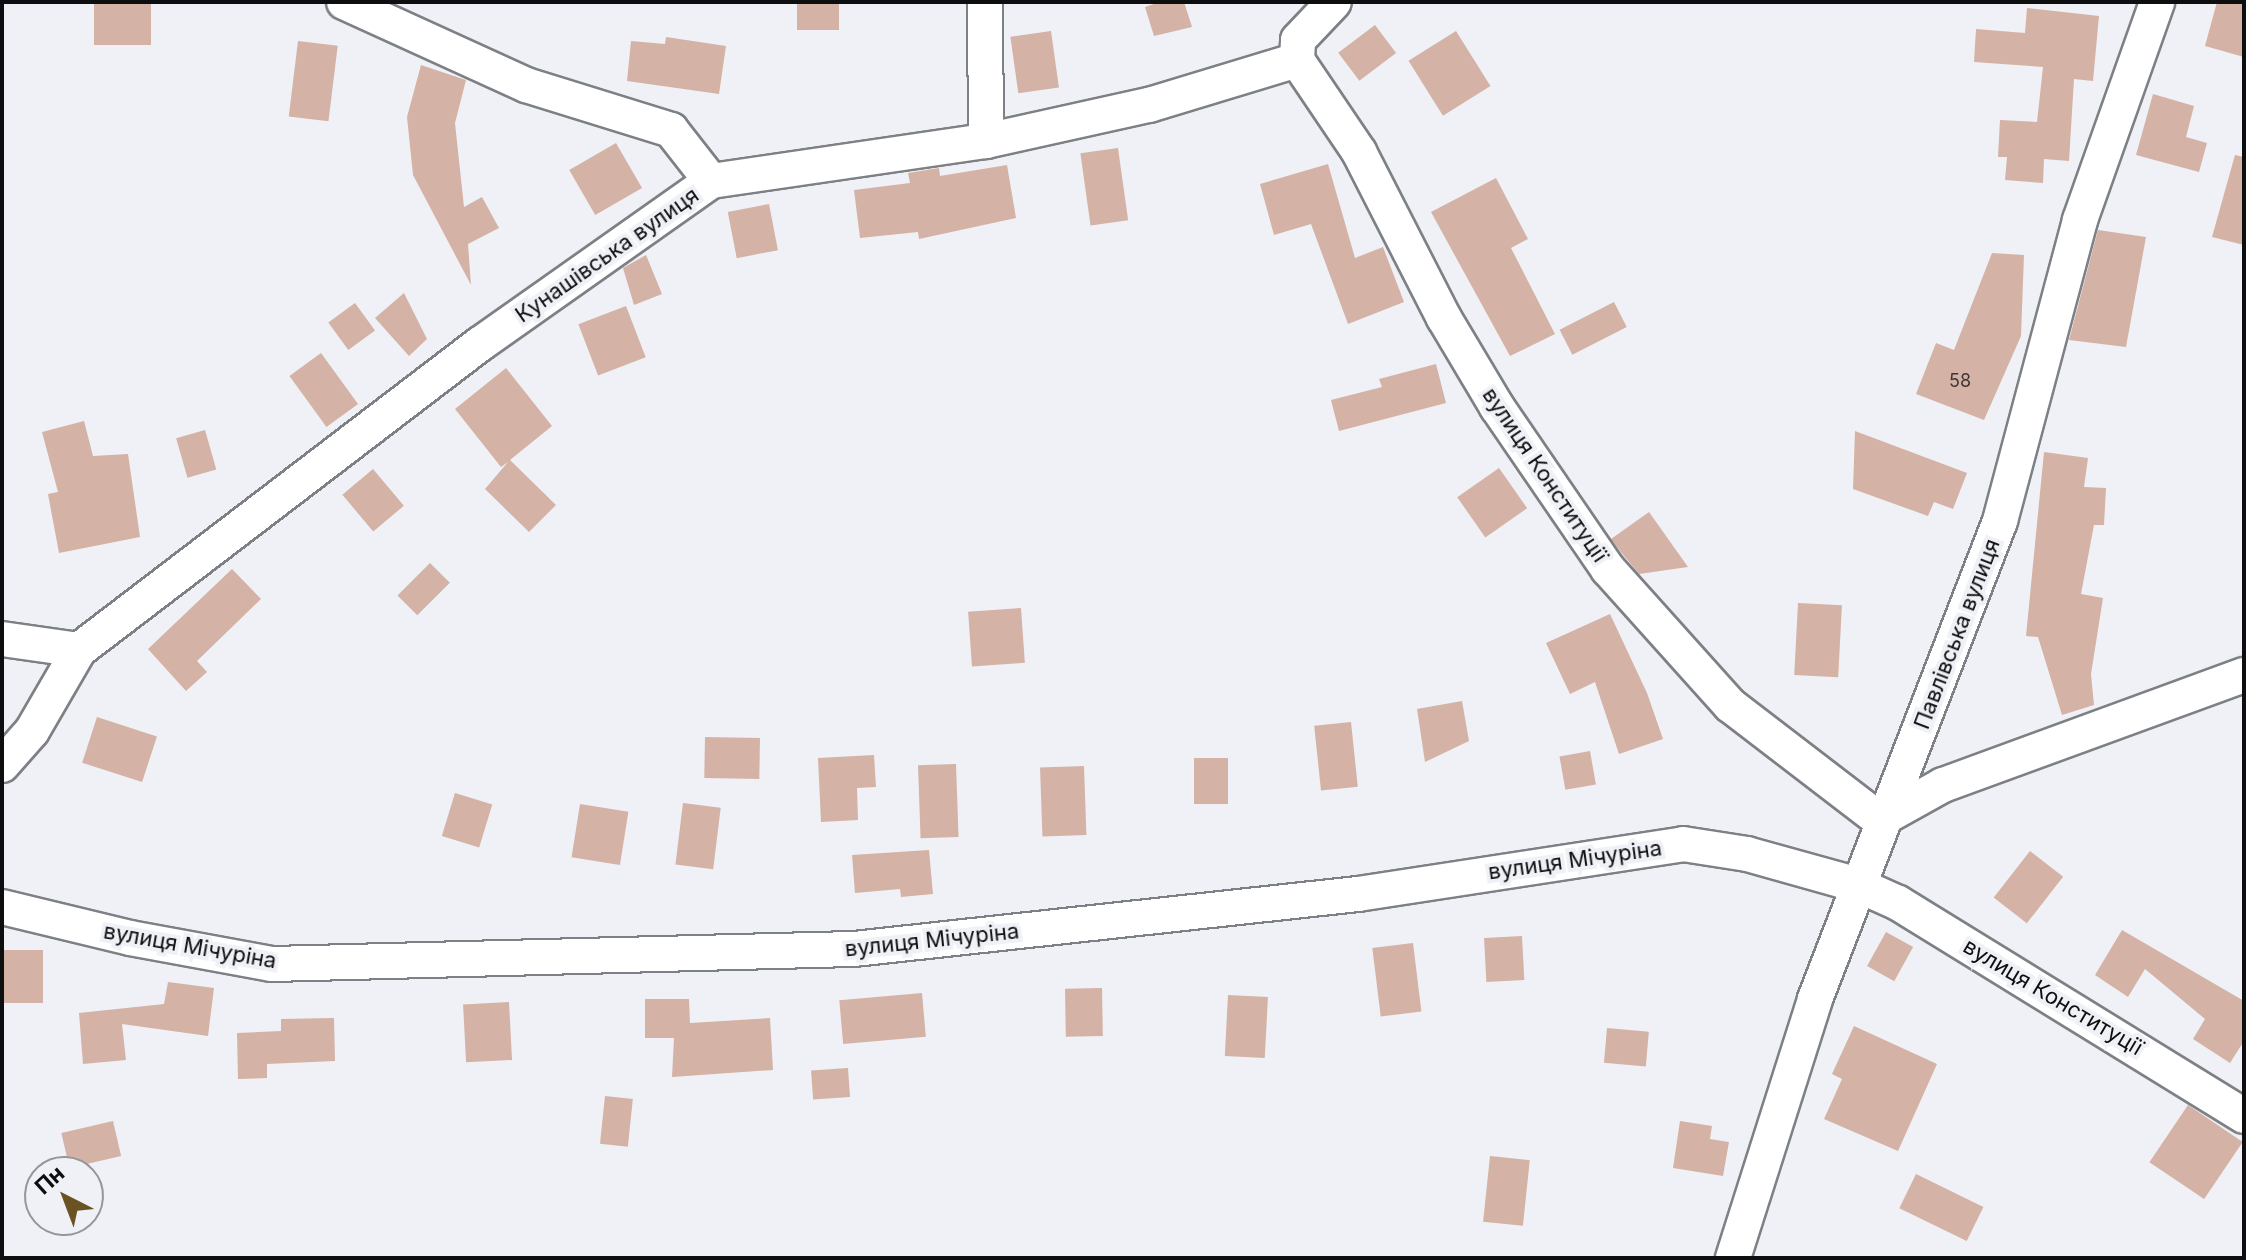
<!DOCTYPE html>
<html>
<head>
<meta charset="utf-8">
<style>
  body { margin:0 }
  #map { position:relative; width:2246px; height:1260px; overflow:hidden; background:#eff1f6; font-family:Inter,sans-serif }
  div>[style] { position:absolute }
  .building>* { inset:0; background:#d4b2a5; transform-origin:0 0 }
  .roads { filter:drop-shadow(2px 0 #7d8084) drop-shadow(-2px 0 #7d8084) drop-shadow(0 2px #7d8084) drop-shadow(0 -2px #7d8084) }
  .minor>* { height:34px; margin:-17px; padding:0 17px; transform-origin:17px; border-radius:17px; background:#fff }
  span { translate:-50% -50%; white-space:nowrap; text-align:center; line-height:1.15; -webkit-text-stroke:8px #eff1f6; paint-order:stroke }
  .number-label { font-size:18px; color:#3f3734 }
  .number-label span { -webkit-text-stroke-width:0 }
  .street-label { font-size:22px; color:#0d0e0f }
  .frame { position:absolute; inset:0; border:4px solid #0d0e0f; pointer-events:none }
  .north { position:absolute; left:24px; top:1156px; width:80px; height:80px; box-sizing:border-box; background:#eff1f6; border:2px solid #95969a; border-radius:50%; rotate:318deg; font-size:22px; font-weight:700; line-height:32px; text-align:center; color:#0d0e0f }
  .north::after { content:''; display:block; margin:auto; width:28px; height:36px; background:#6a5222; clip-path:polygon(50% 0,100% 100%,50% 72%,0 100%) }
</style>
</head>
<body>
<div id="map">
  <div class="building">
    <div style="left:94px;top:2px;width:57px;height:43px"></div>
    <div style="left:797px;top:2px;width:42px;height:28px"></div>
    <div style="clip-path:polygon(1160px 2px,1184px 2px,1192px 27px,1154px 36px,1145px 7px)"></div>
    <div style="clip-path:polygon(2217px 2px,2244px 2px,2244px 57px,2205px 46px)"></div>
    <div style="clip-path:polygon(2027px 8px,2099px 16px,2093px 81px,2074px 79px,2069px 161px,2044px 159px,2043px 183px,2005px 180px,2007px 157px,1998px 157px,2000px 120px,2037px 122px,2043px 67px,1974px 62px,1976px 29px,2025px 33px)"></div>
    <div style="left:1375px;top:25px;width:35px;height:46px;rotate:53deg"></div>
    <div style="left:1051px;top:31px;width:57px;height:41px;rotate:82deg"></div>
    <div style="left:1456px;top:31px;width:65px;height:56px;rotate:58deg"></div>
    <div style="clip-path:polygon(666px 37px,726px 46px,719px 94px,627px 81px,631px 41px,665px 44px)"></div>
    <div style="left:298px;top:41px;width:40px;height:76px;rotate:7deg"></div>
    <div style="clip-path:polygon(421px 65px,466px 80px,455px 123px,464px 207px,482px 197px,499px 228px,468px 244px,471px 285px,413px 175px,407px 117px)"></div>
    <div style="clip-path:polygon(2153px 94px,2194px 106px,2186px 137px,2207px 143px,2199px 172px,2136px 155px)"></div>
    <div style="left:616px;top:143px;width:52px;height:54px;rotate:60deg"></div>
    <div style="left:1118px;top:148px;width:73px;height:38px;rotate:82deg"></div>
    <div style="clip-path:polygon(2235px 155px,2244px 157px,2244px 245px,2212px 237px)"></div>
    <div style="clip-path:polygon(1328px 164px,1355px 258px,1383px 247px,1404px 302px,1348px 324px,1311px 224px,1274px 235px,1260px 184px)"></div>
    <div style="clip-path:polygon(1007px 165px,1016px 218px,919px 239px,918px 232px,860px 238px,854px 190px,910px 183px,908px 173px,939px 168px,940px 176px)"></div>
    <div style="clip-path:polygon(1496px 178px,1528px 239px,1511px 248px,1555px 334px,1510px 356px,1431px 212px)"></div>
    <div style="left:769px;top:204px;width:47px;height:42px;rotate:79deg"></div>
    <div style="clip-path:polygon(2098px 230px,2146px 237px,2126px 347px,2069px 340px)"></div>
    <div style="clip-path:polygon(1992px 253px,2024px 255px,2021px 336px,1984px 420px,1916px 394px,1936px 343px,1954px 350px)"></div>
    <div style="clip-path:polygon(646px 255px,662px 294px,634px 305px,623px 268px)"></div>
    <div style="clip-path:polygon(404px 293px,427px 339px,409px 356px,375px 318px)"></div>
    <div style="left:1614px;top:302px;width:28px;height:61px;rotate:63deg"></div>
    <div style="left:355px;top:303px;width:34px;height:33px;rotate:54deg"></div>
    <div style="left:626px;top:306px;width:55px;height:51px;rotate:69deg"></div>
    <div style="left:321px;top:353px;width:63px;height:39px;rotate:54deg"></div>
    <div style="clip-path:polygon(1436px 364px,1446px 403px,1339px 431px,1331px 400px,1382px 387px,1379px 379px)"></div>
    <div style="clip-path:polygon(506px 368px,552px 426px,510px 460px,556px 505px,529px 532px,485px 489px,508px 462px,501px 467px,455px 409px)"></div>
    <div style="clip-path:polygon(84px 421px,93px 456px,128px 454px,140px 537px,59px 553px,48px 494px,58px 492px,42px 432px)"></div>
    <div style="left:205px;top:430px;width:41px;height:30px;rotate:74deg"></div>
    <div style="clip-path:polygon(1855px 431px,1967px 473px,1953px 509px,1934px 502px,1928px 516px,1853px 489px)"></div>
    <div style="clip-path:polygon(2044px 452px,2088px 458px,2084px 487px,2106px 488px,2104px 525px,2094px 525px,2081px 594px,2103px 598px,2091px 674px,2094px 705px,2062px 715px,2038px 637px,2026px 636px)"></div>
    <div style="left:1499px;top:468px;width:49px;height:51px;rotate:55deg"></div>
    <div style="left:373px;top:469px;width:48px;height:40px;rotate:50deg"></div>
    <div style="clip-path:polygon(1649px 512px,1688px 567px,1639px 574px,1620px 551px,1611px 539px)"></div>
    <div style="left:430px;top:563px;width:28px;height:46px;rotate:45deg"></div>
    <div style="clip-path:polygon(232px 569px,261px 599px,197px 661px,207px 672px,186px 691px,148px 649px)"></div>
    <div style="left:1798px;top:603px;width:44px;height:72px;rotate:3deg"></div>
    <div style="left:1021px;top:608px;width:55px;height:53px;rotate:86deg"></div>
    <div style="clip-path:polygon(1610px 614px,1647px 693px,1663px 739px,1619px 754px,1595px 682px,1570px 694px,1546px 643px)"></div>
    <div style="clip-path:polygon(1462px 701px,1469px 741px,1425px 762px,1417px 709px)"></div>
    <div style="left:97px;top:717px;width:63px;height:48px;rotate:18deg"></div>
    <div style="left:1351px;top:722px;width:65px;height:37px;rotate:84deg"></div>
    <div style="left:705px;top:737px;width:55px;height:41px;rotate:1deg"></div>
    <div style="left:1590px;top:751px;width:34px;height:31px;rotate:80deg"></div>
    <div style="clip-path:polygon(874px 755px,876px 787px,857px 788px,858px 820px,821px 822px,818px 758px)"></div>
    <div style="left:1194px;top:758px;width:34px;height:46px"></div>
    <div style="left:956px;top:764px;width:73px;height:38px;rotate:88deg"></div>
    <div style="left:1084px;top:766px;width:69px;height:44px;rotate:88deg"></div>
    <div style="left:455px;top:793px;width:39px;height:45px;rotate:17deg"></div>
    <div style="left:683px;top:803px;width:38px;height:62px;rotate:7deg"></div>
    <div style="left:580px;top:804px;width:49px;height:54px;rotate:9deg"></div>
    <div style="clip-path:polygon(929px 850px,933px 894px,901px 897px,900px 889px,855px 893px,852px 855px)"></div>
    <div style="left:2030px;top:851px;width:42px;height:59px;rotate:38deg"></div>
    <div style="clip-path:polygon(2122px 930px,2244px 1001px,2244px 1041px,2230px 1063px,2193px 1039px,2205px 1019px,2145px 969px,2128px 997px,2095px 975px)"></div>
    <div style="left:1886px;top:932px;width:31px;height:39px;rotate:29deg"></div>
    <div style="left:1522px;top:936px;width:44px;height:38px;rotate:87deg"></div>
    <div style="left:1413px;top:943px;width:69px;height:41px;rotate:83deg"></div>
    <div style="left:43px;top:950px;width:53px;height:41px;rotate:90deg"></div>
    <div style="clip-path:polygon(168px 982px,214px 988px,208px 1036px,122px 1024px,126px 1060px,83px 1064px,79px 1013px,164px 1004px)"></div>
    <div style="left:1102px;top:988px;width:48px;height:37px;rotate:89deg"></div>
    <div style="left:922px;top:993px;width:44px;height:83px;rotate:85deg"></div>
    <div style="left:1228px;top:995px;width:40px;height:61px;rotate:3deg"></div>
    <div style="clip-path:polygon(645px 999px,689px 999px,690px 1023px,770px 1018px,773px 1070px,672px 1077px,674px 1038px,645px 1038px)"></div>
    <div style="left:509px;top:1002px;width:58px;height:46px;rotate:87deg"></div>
    <div style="clip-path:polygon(334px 1018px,335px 1061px,267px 1064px,267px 1078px,238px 1079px,237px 1033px,281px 1031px,281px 1019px)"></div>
    <div style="clip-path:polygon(1854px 1026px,1937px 1064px,1898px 1151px,1824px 1119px,1842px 1079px,1832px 1074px)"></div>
    <div style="left:1607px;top:1028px;width:42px;height:35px;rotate:5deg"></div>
    <div style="left:848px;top:1068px;width:29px;height:37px;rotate:86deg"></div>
    <div style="left:605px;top:1096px;width:28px;height:48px;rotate:6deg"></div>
    <div style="left:2188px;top:1105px;width:66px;height:69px;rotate:34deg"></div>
    <div style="left:113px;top:1121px;width:36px;height:53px;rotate:77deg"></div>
    <div style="clip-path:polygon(1680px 1121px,1712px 1126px,1710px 1139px,1729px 1142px,1723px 1176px,1673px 1168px)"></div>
    <div style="left:1490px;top:1156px;width:40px;height:66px;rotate:6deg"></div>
    <div style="left:1916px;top:1174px;width:75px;height:38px;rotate:26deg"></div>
  </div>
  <div class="roads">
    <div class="minor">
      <div style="left:344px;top:2px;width:200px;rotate:24.5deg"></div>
      <div style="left:526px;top:85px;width:152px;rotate:17.2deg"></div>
      <div style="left:671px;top:130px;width:65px;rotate:51.9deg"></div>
      <div style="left:985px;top:2px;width:139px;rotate:89.6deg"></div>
      <div style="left:1297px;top:60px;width:111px;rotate:56deg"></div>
      <div style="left:1359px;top:152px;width:186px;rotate:62.9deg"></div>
      <div style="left:1444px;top:318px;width:104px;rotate:59.2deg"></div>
      <div style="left:1497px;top:407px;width:196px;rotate:55.6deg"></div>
      <div style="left:1608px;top:569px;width:183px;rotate:48.1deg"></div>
      <div style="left:1730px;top:705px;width:189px;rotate:37.5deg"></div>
      <div style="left:1880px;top:820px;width:72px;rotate:-29.1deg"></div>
      <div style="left:1943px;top:785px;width:320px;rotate:-20.1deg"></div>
      <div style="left:2px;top:639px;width:78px;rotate:8.1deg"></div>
      <div style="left:2px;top:765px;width:45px;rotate:-48.6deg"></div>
      <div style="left:32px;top:731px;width:94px;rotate:-59.9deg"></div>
      <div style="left:79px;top:650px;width:504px;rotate:-37.35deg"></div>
      <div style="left:480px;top:344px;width:283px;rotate:-35.2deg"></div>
      <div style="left:711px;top:181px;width:278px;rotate:-8.3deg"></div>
      <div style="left:986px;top:141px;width:167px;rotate:-12.5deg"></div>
      <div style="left:1149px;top:105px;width:155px;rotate:-16.9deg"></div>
      <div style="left:1297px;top:60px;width:20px;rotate:-87deg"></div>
      <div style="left:1298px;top:40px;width:52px;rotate:-46.5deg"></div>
      <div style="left:2px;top:907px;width:132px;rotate:13.6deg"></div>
      <div style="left:130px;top:938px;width:144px;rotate:10.4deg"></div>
      <div style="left:272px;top:964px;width:582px;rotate:-1.48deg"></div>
      <div style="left:854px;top:949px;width:507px;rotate:-6.23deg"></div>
      <div style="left:1358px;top:894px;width:329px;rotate:-8.7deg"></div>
      <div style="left:1683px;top:844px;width:65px;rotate:8.9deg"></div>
      <div style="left:1747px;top:854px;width:115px;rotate:15.6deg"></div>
      <div style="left:1858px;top:885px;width:44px;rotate:24.2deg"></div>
      <div style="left:1898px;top:903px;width:406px;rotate:31.6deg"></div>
      <div style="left:1733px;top:1258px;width:272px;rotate:-72.4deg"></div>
      <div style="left:1815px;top:999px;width:513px;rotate:-68.84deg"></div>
      <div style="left:2000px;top:521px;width:311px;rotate:-75.1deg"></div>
      <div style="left:2080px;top:220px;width:231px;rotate:-70.5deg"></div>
    </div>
  </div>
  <div class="number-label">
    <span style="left:1960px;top:381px">58</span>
  </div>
  <div class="street-label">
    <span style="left:607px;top:255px;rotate:-35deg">Кунашівська вулиця</span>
    <span style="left:1545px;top:475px;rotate:56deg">вулиця Конституції</span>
    <span style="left:1957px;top:634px;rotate:-69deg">Павлівська вулиця</span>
    <span style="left:1575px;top:860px;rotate:-8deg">вулиця Мічуріна</span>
    <span style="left:932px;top:940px;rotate:-6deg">вулиця Мічуріна</span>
    <span style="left:190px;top:946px;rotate:10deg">вулиця Мічуріна</span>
    <span style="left:2053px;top:997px;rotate:31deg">вулиця Конституції</span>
  </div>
  <div class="frame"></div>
  <div class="north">Пн</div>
</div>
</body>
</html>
